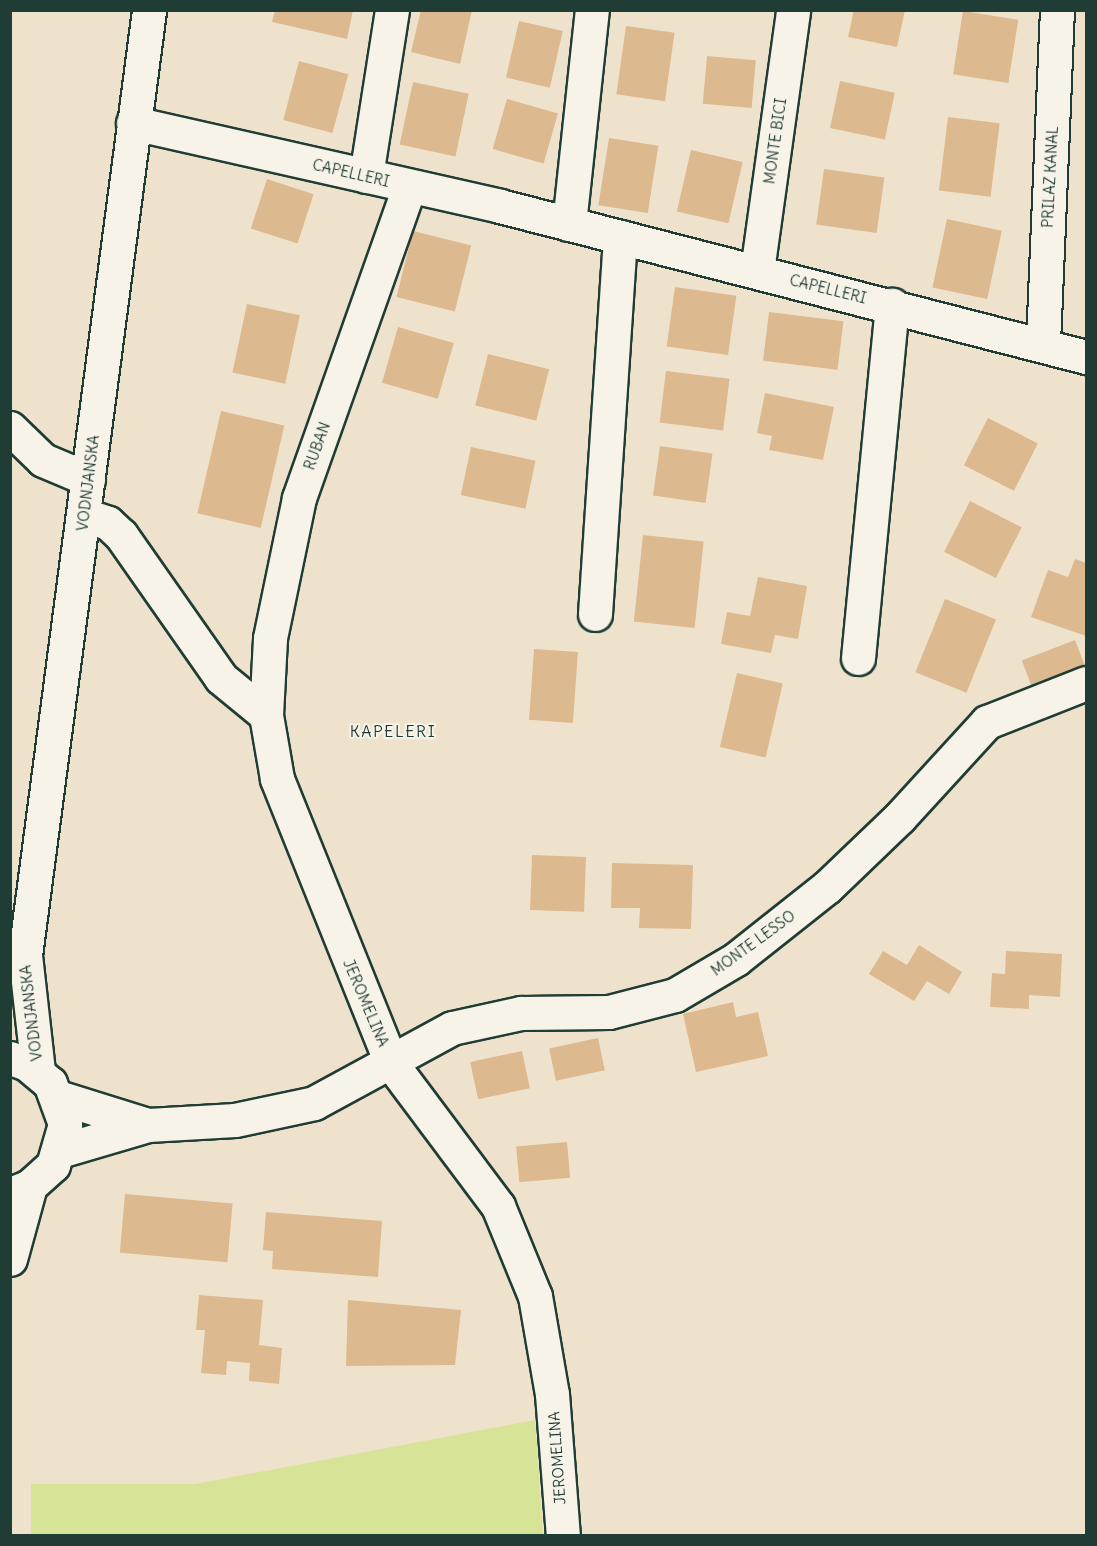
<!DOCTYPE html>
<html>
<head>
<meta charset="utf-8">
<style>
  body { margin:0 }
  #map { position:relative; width:1097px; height:1546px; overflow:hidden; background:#efe2cd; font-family:Delius,sans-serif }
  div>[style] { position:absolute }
  .green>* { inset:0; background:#d7e396 }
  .building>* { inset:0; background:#dcb98e; transform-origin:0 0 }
  .roads { filter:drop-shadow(2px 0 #1f3d34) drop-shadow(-2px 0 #1f3d34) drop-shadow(0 2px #1f3d34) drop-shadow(0 -2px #1f3d34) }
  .minor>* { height:33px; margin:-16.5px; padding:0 16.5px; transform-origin:16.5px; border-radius:16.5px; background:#f7f3e8 }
  .major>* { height:33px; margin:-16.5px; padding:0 16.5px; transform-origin:16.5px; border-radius:16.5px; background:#f7f3e8 }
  span { translate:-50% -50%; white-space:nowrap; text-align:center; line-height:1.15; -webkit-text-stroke:4.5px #f7f3e8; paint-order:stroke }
  .street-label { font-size:15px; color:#1f3d34 }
  .neighbourhood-label { font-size:16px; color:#1f3d34; letter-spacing:1.5px }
  .frame { position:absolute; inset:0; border:12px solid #1f3d34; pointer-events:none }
</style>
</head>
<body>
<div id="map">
  <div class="green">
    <div style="clip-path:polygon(535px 1420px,543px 1535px,31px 1535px,31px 1484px,195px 1484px)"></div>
  </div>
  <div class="building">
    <div style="clip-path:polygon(275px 10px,353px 10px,347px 39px,272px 22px)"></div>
    <div style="clip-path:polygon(421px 10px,472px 10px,460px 64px,411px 52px)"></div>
    <div style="clip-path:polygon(854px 10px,905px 10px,897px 47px,848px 37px)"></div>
    <div style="left:963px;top:11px;width:56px;height:64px;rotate:9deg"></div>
    <div style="left:519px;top:21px;width:45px;height:58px;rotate:13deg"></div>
    <div style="left:626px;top:26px;width:49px;height:69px;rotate:8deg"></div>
    <div style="left:707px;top:56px;width:49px;height:48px;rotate:5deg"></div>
    <div style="left:299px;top:61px;width:51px;height:61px;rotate:15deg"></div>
    <div style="left:840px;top:81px;width:56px;height:48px;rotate:12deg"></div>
    <div style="left:413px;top:82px;width:57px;height:64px;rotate:12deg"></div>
    <div style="left:507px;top:99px;width:53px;height:52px;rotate:16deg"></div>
    <div style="left:948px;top:117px;width:52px;height:74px;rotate:7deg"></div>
    <div style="left:609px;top:138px;width:50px;height:68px;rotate:9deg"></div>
    <div style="left:691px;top:150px;width:53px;height:63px;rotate:13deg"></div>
    <div style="left:824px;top:169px;width:61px;height:56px;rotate:8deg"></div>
    <div style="left:267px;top:179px;width:49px;height:52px;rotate:18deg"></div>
    <div style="left:947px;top:219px;width:56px;height:70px;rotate:12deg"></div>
    <div style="left:413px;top:231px;width:60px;height:68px;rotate:14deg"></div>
    <div style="left:675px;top:287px;width:62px;height:60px;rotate:8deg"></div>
    <div style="left:247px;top:304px;width:54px;height:70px;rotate:12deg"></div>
    <div style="left:769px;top:312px;width:75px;height:49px;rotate:7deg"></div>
    <div style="left:398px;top:327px;width:58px;height:58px;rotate:16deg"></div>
    <div style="left:488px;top:354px;width:63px;height:53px;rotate:14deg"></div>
    <div style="left:666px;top:371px;width:64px;height:52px;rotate:7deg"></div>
    <div style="clip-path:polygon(765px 393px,834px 407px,823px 460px,769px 450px,772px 436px,757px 433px)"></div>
    <div style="left:221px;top:411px;width:65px;height:105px;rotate:13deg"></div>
    <div style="left:988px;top:418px;width:56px;height:53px;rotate:27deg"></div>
    <div style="left:660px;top:446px;width:53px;height:50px;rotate:8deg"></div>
    <div style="left:471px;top:447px;width:66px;height:49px;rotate:12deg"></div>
    <div style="left:970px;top:501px;width:58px;height:57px;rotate:27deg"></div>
    <div style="left:643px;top:535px;width:61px;height:87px;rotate:6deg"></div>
    <div style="clip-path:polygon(1075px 559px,1086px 563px,1086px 636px,1031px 617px,1048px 570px,1068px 577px)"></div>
    <div style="clip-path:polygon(758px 577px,807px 586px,798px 639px,775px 635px,771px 653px,721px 644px,727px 612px,750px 616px)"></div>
    <div style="left:945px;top:599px;width:55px;height:79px;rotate:22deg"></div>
    <div style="left:1075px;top:640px;width:30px;height:57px;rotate:69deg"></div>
    <div style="left:534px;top:649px;width:44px;height:71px;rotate:4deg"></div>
    <div style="left:737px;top:673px;width:47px;height:76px;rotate:13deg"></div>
    <div style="left:532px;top:855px;width:54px;height:55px;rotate:2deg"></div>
    <div style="clip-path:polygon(612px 863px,693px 865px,691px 929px,639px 928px,640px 908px,611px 908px)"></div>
    <div style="clip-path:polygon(919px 945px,962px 972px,949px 994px,927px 981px,914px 1001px,869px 974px,883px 951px,907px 965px)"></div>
    <div style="clip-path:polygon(1006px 951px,1062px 954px,1060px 997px,1029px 995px,1029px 1009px,990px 1007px,992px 973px,1005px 974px)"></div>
    <div style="clip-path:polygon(733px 1002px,736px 1017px,758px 1012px,768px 1056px,696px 1072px,683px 1014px)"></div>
    <div style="left:598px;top:1038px;width:33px;height:50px;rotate:78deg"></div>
    <div style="left:522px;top:1051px;width:38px;height:53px;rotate:78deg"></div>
    <div style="left:567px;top:1142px;width:36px;height:51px;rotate:85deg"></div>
    <div style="left:125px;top:1194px;width:108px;height:59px;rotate:5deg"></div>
    <div style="clip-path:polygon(266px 1212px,382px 1221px,378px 1277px,272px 1269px,273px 1251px,263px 1250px)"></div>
    <div style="clip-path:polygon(199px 1295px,263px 1300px,259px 1345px,282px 1348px,279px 1384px,249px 1381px,250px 1363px,227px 1361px,226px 1375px,201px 1373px,205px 1330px,196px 1330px)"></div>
    <div style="clip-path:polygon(348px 1300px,461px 1310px,455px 1365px,346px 1366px)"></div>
  </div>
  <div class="roads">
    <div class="minor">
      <div style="left:133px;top:123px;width:376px;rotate:12.7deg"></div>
      <div style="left:500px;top:206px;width:605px;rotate:14.45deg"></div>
      <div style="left:366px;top:176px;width:168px;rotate:-81.1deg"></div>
      <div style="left:569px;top:224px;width:215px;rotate:-83.9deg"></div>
      <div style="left:757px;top:271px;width:263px;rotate:-82.1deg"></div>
      <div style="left:1043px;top:343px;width:333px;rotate:-87.6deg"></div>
      <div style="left:10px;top:428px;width:46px;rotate:44.1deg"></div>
      <div style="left:43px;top:460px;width:49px;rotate:22.9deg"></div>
      <div style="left:84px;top:515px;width:25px;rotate:18deg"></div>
      <div style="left:108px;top:523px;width:18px;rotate:43deg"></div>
      <div style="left:121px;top:535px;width:174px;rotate:55deg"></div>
      <div style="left:221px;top:678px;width:58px;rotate:39.4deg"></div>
      <div style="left:266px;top:715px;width:65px;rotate:80.2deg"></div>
      <div style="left:277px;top:779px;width:306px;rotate:68.1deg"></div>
      <div style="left:391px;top:1063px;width:179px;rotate:53.2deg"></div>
      <div style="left:498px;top:1206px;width:97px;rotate:67.7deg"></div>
      <div style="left:535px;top:1296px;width:99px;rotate:80.2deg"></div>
      <div style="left:552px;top:1394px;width:142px;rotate:85.6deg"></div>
      <div style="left:595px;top:614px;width:378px;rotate:-86.2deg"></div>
      <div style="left:858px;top:658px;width:355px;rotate:-84.5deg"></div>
      <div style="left:266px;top:715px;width:77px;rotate:-87deg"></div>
      <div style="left:270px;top:638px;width:143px;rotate:-78.3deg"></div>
      <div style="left:299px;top:498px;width:330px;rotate:-70.5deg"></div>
      <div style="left:58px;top:1097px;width:94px;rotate:17.3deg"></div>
      <div style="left:60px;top:1151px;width:92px;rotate:-16.5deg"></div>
      <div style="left:148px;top:1125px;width:87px;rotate:-3.3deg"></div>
      <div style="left:235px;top:1120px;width:81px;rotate:-12.1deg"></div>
      <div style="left:314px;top:1103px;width:157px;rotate:-28.5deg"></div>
      <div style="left:452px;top:1028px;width:71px;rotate:-12.3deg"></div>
      <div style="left:521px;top:1013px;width:88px;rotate:-0.7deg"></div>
      <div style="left:609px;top:1012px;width:68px;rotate:-14.4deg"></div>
      <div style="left:675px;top:995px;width:71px;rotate:-30.5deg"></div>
      <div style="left:736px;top:959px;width:116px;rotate:-38.4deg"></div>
      <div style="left:827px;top:887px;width:101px;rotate:-43.8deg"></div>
      <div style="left:900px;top:817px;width:129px;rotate:-47.5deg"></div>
      <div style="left:987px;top:722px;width:106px;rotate:-21.5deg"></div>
    </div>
    <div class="major">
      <div style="left:10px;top:1058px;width:18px;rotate:19deg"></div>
      <div style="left:27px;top:1064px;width:30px;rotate:40deg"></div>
      <div style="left:50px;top:1083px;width:44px;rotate:69.9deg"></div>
      <div style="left:65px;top:1124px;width:43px;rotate:106.3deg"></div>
      <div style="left:53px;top:1165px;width:31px;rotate:138deg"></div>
      <div style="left:30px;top:1186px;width:22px;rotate:158deg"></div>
      <div style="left:38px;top:1071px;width:117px;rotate:-96.4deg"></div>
      <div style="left:25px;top:955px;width:953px;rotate:-82.52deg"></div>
      <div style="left:10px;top:1259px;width:76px;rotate:-74.7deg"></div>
    </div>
  </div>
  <div class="street-label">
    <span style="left:775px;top:141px;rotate:-82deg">MONTE BICI</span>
    <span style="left:351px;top:173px;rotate:13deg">CAPELLERI</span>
    <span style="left:1050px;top:177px;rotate:-87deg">PRILAZ KANAL</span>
    <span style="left:828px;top:289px;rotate:14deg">CAPELLERI</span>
    <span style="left:317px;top:446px;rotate:-70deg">RUBAN</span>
    <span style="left:88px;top:483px;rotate:-83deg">VODNJANSKA</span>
    <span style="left:753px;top:943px;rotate:-36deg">MONTE LESSO</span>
    <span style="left:366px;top:1003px;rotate:67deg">JEROMELINA</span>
    <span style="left:31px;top:1013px;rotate:-97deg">VODNJANSKA</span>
    <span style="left:557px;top:1458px;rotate:-94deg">JEROMELINA</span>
  </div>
  <div class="neighbourhood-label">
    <span style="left:393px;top:731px">KAPELERI</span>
  </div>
  <div class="frame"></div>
</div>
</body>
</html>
